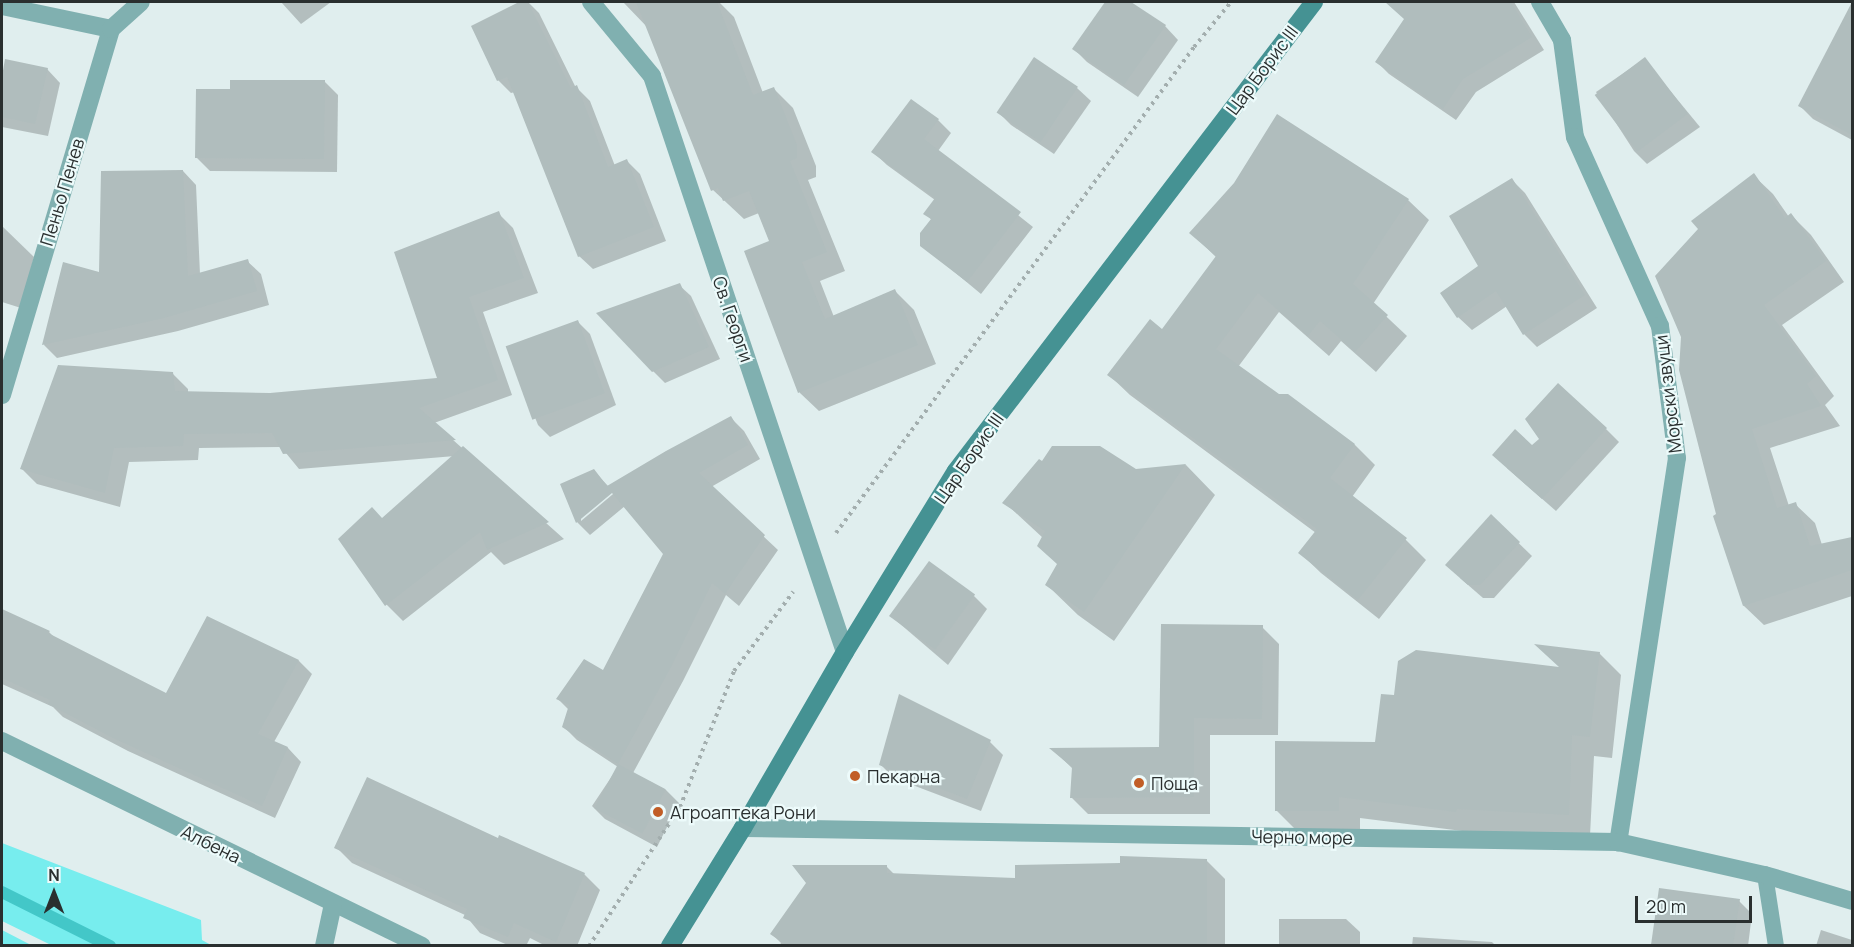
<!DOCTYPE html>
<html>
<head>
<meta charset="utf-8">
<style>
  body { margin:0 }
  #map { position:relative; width:1854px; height:947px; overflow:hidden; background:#e0eeee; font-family:Manrope,sans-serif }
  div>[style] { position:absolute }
  .green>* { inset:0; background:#77edee }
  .shadow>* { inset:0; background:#0003 }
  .stream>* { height:12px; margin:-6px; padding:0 6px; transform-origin:6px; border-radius:6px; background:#43c7c8 }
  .building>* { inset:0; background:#b0bdbd; transform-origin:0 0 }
  .path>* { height:4px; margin-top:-2px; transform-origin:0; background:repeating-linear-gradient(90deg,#a3aeae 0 3px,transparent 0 7.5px) }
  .lane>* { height:16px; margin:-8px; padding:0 8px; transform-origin:8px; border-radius:8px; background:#80b0b0 }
  .street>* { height:18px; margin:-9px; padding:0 9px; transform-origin:9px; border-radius:9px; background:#80b0b0 }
  .secondary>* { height:18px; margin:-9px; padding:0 9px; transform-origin:9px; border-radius:9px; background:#459293 }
  .dots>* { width:16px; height:16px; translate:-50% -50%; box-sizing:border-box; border:3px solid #edfbfb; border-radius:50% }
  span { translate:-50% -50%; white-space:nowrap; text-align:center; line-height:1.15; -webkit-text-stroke:4.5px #edfbfb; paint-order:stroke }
  .street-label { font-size:18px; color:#2a2f2f }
  .poi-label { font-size:18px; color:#2a2f2f }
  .left { translate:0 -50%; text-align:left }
  .frame { position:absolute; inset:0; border:3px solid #2a2f2f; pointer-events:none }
  .north { position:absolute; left:24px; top:863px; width:60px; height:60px; -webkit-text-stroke:4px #edfbfb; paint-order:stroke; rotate:0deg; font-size:16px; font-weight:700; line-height:24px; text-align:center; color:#2a2f2f }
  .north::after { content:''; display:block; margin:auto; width:21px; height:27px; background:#2a2f2f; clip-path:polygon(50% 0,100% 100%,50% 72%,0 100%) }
  .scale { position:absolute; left:1635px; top:896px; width:117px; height:27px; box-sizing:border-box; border:3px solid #2a2f2f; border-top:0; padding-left:8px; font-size:18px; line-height:21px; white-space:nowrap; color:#2a2f2f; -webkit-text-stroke:4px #edfbfb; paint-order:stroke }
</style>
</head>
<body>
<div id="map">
  <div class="green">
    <div style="clip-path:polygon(2px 843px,201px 920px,202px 940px,211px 945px,51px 945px,2px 921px)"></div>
    <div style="clip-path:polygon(2px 930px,31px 945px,2px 945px)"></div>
  </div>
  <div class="shadow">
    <div style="clip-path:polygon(281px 2px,331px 2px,301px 24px)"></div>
    <div style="clip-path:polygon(523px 2px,528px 2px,539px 13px,575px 86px,590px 101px,615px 166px,627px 161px,640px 174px,666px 241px,593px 269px,579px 256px,515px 92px,511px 93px,498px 80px,473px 27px)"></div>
    <div style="clip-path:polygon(623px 2px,719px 2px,734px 17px,763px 93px,774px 89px,793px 108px,816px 166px,816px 177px,808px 180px,845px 271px,820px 281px,834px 317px,895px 291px,914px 310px,936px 364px,819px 411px,800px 393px,746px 252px,771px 242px,759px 213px,744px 219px,713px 190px,649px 29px)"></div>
    <div style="clip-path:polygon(1107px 2px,1128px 2px,1165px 26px,1178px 40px,1138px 97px,1087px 62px,1074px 49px)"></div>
    <div style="clip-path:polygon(1387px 2px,1514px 2px,1544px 50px,1476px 92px,1456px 120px,1389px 74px,1377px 62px,1406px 20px)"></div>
    <div style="clip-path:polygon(1833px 44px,1852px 54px,1852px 140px,1813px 119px,1800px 106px)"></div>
    <div style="clip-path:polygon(1034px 59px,1077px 88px,1091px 101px,1054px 154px,1011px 125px,998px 112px)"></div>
    <div style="clip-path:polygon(1644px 59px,1700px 127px,1647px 164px,1634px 151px,1596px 92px)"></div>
    <div style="clip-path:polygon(47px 69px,60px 83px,48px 136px,2px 127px,2px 71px)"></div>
    <div style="clip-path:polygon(325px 82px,338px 95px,337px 172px,210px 171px,197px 158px)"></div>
    <div style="clip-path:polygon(938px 120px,951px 133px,938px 151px,1033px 227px,981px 294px,922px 245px,932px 220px,925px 213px,935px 200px,887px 165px,873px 152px)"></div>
    <div style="clip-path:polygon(183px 171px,196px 185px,200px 274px,247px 261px,261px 274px,269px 305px,178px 331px,57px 358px,44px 345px,64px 264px,101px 274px)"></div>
    <div style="clip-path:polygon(1753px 175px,1773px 194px,1789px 217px,1791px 215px,1811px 235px,1844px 282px,1782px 325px,1834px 396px,1825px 405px,1840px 426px,1770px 448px,1789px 506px,1795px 504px,1815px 523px,1822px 545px,1852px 539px,1852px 596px,1764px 625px,1744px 606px,1715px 517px,1718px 515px)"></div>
    <div style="clip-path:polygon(1512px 180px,1525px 193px,1597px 308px,1537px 347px,1524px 334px,1507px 306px,1472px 330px,1458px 317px,1442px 293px,1480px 266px)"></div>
    <div style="clip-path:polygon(1408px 200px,1429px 220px,1373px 304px,1407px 336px,1376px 372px,1341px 341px,1329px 356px,1279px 312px,1238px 367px,1279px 396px,1288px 396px,1355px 445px,1375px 465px,1352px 497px,1406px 540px,1426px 560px,1379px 619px,1321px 573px,1300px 553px,1316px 533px,1130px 395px,1109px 375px,1162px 331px,1217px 258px,1191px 233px)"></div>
    <div style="clip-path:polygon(498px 213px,513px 228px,538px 293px,483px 312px,512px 395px,434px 423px,564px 539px,504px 565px,491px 552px,403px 621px,387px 605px,340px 539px,382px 519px,455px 456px,299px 469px,281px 447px,199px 448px,198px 460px,129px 462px,120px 507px,37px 484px,22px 469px,173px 374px,188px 389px,188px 393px,270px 394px,439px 379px)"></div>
    <div style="clip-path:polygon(2px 226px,34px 257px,21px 308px,2px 302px)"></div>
    <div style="clip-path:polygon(679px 285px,691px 296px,720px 359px,665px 383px,653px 371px)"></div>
    <div style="clip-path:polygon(578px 322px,590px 334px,616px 405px,550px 437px,538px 425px,508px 349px)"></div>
    <div style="clip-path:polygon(evenodd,731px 418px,744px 431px,760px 459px,711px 487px,778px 550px,739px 606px,726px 595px,683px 681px,633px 773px,666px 790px,679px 803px,657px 847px,605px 819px,592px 806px,618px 767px,577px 740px,564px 727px,569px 710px,558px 699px,604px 673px,665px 554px,625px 506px,590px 535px,577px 522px,562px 485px,594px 471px,609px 487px,731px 418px,617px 487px,619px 489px,581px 521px,581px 517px,617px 487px)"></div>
    <div style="clip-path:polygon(1606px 429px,1619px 442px,1556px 511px,1507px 468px,1532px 447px)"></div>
    <div style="clip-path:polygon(1186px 465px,1215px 495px,1114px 641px,1078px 615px,1047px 585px,1058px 565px,1043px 538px,1004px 502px,1135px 471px)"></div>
    <div style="clip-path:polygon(1491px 516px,1532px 556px,1494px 598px,1483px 598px,1460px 578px)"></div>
    <div style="clip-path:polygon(974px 596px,987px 609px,948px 665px,892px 617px)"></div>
    <div style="clip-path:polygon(2px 611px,49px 632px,55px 638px,167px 695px,208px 618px,299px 661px,312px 674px,274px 742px,288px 748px,301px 762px,275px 818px,128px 751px,63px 717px,53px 707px,2px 684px)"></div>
    <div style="clip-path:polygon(1262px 627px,1279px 644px,1278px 735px,1210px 735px,1210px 814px,1088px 814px,1071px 797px,1073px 769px,1052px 749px,1161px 749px)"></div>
    <div style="clip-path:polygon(1599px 653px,1621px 675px,1612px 758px,1594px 756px,1590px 836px,1478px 833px,1360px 818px,1360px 832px,1298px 832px,1276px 810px,1377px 744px,1395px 697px,1560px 668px)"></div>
    <div style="clip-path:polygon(990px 742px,1003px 755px,981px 811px,894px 778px,881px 765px)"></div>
    <div style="clip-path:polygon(336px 847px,584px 874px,600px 890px,577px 946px,546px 946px,530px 938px,526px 946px,510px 946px,480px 933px,465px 915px,352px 863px)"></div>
    <div style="clip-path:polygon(1207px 861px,1225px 879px,1225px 946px,779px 946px,781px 943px,772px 934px,887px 867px,894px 874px,1017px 879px)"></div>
    <div style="clip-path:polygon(1661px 890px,1739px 901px,1752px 914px,1748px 946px,1653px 946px)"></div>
    <div style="clip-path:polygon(1279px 919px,1346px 919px,1360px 932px,1360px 946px,1279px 946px)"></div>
    <div style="clip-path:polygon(1821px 930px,1852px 940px,1852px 946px,1816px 946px)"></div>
    <div style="clip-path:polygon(1413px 937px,1492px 942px,1496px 946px,1412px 946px)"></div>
  </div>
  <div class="stream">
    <div style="left:2px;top:892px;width:121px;rotate:26.6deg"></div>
  </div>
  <div class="building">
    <div style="clip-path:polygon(519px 2px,528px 2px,571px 88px,577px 85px,608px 167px,627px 159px,654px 227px,578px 257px,507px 77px,497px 81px,471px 26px)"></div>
    <div style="clip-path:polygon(636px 2px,717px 2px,753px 95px,774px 87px,797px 145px,797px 158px,790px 161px,827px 252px,802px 262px,825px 319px,895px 289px,918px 345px,798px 393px,744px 251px,769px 241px,749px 191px,723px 201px,718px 188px,711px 191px)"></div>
    <div style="clip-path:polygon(1105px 2px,1131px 2px,1166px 25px,1124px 85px,1072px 49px)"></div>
    <div style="clip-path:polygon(1385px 2px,1511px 2px,1532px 37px,1463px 79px,1443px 109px,1375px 62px,1404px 19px)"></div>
    <div style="clip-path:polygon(1852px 2px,1852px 135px,1798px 106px)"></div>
    <div style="left:1034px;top:57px;width:53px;height:67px;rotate:34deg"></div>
    <div style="left:1645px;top:57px;width:71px;height:63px;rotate:53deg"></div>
    <div style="clip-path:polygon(5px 59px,48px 68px,35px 124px,2px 117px,2px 76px)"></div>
    <div style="clip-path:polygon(230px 80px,325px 80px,324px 159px,195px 158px,196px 89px,230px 89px)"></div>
    <div style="clip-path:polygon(911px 99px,939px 119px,924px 139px,1021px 212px,967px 282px,920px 246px,920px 233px,931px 219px,923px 214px,935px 198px,871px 152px)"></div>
    <div style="clip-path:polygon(1277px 114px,1409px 199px,1353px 284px,1388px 315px,1355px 352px,1320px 321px,1308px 336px,1258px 293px,1216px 349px,1279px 394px,1288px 394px,1355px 444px,1330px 478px,1407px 538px,1358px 600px,1298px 553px,1317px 529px,1107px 375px,1150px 319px,1162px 329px,1216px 256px,1189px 233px,1234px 183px)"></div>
    <div style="clip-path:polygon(183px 170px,188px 276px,248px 259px,257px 291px,164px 318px,42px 345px,63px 262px,99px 272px,101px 171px)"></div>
    <div style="clip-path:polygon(1754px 173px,1785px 218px,1791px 213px,1826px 261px,1764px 305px,1816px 376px,1807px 384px,1821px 406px,1752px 429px,1777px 508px,1796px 502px,1810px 546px,1852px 537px,1852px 570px,1743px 606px,1713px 516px,1716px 514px,1679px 370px,1681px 337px,1655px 276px,1698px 229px,1691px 221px)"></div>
    <div style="clip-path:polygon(1512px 178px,1585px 295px,1523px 335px,1496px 291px,1457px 318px,1440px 293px,1478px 266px,1449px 216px)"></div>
    <div style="clip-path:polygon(499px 211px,524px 278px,469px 297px,498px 380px,419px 408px,456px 440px,283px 454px,272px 433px,184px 434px,183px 446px,114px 448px,105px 493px,20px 469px,58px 365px,173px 372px,175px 391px,270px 393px,437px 378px,394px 252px)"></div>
    <div style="clip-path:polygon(680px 283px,709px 347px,652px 372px,596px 313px)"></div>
    <div style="left:578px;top:320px;width:78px;height:77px;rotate:70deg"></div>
    <div style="clip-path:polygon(1558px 383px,1607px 428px,1542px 499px,1492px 455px,1515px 429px,1532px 445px,1539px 439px,1525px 419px)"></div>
    <div style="clip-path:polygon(731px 416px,748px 445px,699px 473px,765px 535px,725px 594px,712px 583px,671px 667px,618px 764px,562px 727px,569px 705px,556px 699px,584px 659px,603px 670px,663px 554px,612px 493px,576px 523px,560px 484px,594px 469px,607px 486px,666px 451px)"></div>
    <div style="clip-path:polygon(463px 446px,549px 522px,487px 550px,480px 532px,385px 606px,338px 539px,372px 507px,382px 518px)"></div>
    <div style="clip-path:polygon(1052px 446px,1100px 446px,1136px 469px,1186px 464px,1084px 612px,1045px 585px,1057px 564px,1037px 546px,1045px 531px,1002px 503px,1039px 459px,1042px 461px)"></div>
    <div style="clip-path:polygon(1491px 514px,1520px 542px,1480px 585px,1468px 585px,1445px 565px)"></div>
    <div style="left:929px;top:561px;width:57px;height:68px;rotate:36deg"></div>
    <div style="clip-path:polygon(2px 609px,50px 631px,48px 633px,166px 693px,207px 616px,299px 660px,258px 734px,288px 747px,262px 806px,113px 738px,48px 704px,50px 700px,2px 678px)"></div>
    <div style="clip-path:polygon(1161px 624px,1263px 625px,1262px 719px,1194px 718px,1194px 797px,1070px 798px,1072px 767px,1049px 748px,1159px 747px)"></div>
    <div style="clip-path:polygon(1534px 644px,1600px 652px,1590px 737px,1572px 735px,1569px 815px,1457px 809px,1456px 812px,1339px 797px,1339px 811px,1275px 811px,1275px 741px,1375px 742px,1381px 694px,1394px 695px,1398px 661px,1416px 650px,1559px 667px)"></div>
    <div style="clip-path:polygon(899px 694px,991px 740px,967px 799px,879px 765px)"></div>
    <div style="left:618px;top:764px;width:54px;height:50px;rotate:28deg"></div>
    <div style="clip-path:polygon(367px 777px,498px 838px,499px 835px,585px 873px,556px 942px,514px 923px,508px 937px,463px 918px,467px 909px,334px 848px)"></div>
    <div style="clip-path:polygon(1120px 856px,1207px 859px,1207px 945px,786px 945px,770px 934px,806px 883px,792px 865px,887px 865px,887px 873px,1015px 878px,1015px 865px,1120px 863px)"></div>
    <div style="clip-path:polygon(1659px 888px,1740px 899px,1733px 945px,1651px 945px)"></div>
  </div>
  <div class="path">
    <div style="left:836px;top:533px;width:604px;rotate:-53.62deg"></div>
    <div style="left:1194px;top:47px;width:58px;rotate:-50.6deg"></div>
    <div style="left:589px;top:946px;width:166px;rotate:-56.8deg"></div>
    <div style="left:680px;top:807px;width:146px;rotate:-68.3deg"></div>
    <div style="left:734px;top:671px;width:99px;rotate:-53.2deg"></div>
  </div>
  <div class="lane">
    <div style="left:1765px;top:875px;width:72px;rotate:81.2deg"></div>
  </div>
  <div class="street">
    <div style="left:591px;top:2px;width:96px;rotate:50.5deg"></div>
    <div style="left:652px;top:76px;width:607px;rotate:71.48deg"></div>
    <div style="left:1540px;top:2px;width:44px;rotate:59.9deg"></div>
    <div style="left:1562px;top:40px;width:98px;rotate:82.4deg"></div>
    <div style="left:1575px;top:137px;width:207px;rotate:65.8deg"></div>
    <div style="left:1660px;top:326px;width:133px;rotate:82.7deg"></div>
    <div style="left:1677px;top:458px;width:389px;rotate:98.7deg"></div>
    <div style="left:2px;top:6px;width:111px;rotate:11.9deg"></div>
    <div style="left:2px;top:395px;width:382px;rotate:-73.4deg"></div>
    <div style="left:111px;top:29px;width:40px;rotate:-42deg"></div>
    <div style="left:2px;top:741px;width:467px;rotate:26deg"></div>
    <div style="left:743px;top:828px;width:875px;rotate:0.92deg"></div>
    <div style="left:1618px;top:842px;width:151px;rotate:12.7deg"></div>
    <div style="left:1765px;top:875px;width:91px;rotate:16.6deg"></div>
    <div style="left:324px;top:946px;width:43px;rotate:-77.9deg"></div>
  </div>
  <div class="secondary">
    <div style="left:670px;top:946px;width:139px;rotate:-58.3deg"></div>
    <div style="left:743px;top:828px;width:203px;rotate:-59.9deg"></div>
    <div style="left:845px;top:652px;width:212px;rotate:-58.5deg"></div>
    <div style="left:956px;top:471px;width:590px;rotate:-52.64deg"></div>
  </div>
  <div class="dots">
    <div style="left:855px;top:776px;background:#c15e27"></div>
    <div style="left:1139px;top:783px;background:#c15e27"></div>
    <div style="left:658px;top:812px;background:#c15e27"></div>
  </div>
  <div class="street-label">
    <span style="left:1262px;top:70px;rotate:-53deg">Цар Борис III</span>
    <span style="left:62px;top:192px;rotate:-73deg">Пеньо Пенев</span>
    <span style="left:733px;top:319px;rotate:71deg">Св. Георги</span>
    <span style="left:1668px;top:394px;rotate:-97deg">Морски звуци</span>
    <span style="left:969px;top:458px;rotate:-55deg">Цар Борис III</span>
    <span style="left:1302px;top:837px;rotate:1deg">Черно море</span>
    <span style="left:211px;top:844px;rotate:26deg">Албена</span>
  </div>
  <div class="poi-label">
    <span class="left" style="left:867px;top:776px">Пекарна</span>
    <span class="left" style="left:1151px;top:783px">Поща</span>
    <span class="left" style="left:670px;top:812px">Агроаптека Рони</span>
  </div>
  <div class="frame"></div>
  <div class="north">N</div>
  <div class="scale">20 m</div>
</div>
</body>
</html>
